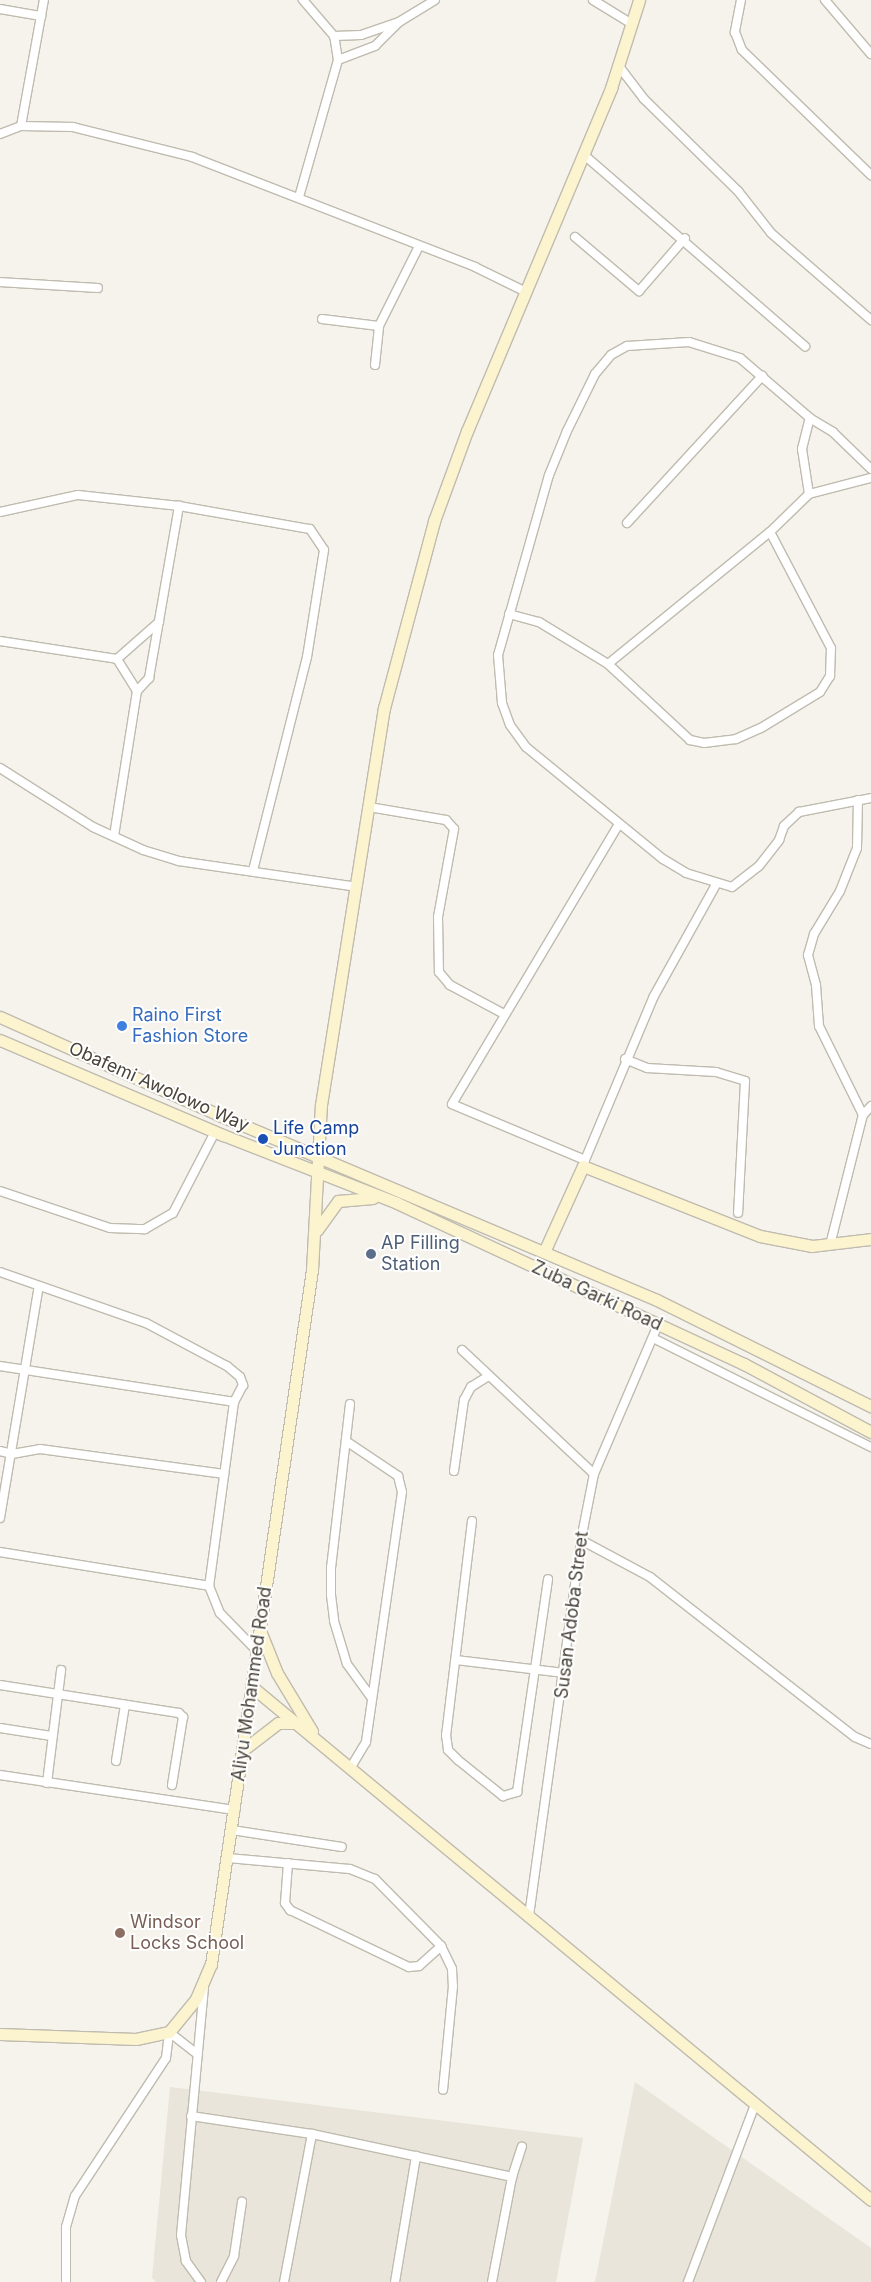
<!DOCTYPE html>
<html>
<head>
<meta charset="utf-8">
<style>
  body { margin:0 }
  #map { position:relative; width:871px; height:2282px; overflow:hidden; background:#f5f3ec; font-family:Inter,sans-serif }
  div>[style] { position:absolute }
  .residential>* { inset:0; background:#e9e5da }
  .roads { filter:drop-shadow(1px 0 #c0bbaf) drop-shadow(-1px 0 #c0bbaf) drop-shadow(0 1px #c0bbaf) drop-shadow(0 -1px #c0bbaf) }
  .street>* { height:8px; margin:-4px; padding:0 4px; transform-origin:4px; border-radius:4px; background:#fff }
  .secondary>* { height:11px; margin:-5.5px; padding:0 5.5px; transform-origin:5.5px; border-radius:5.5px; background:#fcf4cf }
  .dots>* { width:14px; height:14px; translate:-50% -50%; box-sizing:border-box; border:2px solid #fff; border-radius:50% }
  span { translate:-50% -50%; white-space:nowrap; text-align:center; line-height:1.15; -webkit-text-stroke:4px #fff; paint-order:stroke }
  .shop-label { font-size:18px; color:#366cbe }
  .left { translate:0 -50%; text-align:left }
  .street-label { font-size:18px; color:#49443a }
  .transit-label { font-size:18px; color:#164399 }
  .service-label { font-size:18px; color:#4e5e75 }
  .education-label { font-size:18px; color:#785e54 }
</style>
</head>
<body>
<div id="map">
  <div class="residential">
    <div style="clip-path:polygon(635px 2082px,871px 2248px,871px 2282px,595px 2282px)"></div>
    <div style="clip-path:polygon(170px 2087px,583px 2138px,556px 2282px,156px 2282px,152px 2278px)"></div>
  </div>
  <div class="roads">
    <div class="street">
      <div style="left:593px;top:0;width:46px;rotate:31.6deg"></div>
      <div style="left:741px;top:0;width:33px;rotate:101deg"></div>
      <div style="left:735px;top:32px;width:19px;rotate:69deg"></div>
      <div style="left:742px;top:50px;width:180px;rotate:44.1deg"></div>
      <div style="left:825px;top:0;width:71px;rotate:49.6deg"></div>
      <div style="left:0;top:9px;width:42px;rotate:9.7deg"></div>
      <div style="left:334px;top:36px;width:27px;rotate:-2deg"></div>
      <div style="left:361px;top:35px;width:40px;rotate:-18.9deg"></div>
      <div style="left:399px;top:22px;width:42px;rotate:-31.4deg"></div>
      <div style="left:338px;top:60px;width:40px;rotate:-21deg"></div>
      <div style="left:375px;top:46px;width:33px;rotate:-45deg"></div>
      <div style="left:618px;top:65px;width:43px;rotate:52.6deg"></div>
      <div style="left:644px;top:99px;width:132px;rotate:44.4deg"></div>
      <div style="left:738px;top:191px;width:53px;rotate:51.8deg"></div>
      <div style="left:771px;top:233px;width:133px;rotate:41deg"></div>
      <div style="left:21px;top:126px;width:128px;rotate:-79.7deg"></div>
      <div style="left:0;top:134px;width:22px;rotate:-21deg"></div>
      <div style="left:21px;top:126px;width:52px;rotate:1.1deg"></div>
      <div style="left:73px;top:127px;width:123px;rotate:14.1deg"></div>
      <div style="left:192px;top:157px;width:304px;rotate:21.2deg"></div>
      <div style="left:475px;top:267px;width:55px;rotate:26.1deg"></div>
      <div style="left:583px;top:154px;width:294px;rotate:40.9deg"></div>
      <div style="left:299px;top:197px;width:142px;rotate:-74.1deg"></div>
      <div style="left:338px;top:60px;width:24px;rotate:-99deg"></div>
      <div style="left:334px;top:36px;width:48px;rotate:-130.7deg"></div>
      <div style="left:575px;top:237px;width:84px;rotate:40.2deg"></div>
      <div style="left:639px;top:291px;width:70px;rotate:-49deg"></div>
      <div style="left:0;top:282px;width:98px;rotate:3.5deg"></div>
      <div style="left:322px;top:319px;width:57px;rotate:7deg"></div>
      <div style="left:375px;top:365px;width:39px;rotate:-84deg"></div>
      <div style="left:379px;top:326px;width:87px;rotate:-63.4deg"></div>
      <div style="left:871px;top:469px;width:53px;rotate:-135.8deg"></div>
      <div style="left:833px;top:432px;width:27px;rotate:-149deg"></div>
      <div style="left:810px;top:418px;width:92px;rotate:-139.4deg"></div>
      <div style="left:740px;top:358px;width:53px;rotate:-162.6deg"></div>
      <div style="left:689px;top:342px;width:62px;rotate:176.3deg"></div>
      <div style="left:627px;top:346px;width:18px;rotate:151deg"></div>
      <div style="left:611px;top:355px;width:25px;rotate:130deg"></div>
      <div style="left:595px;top:374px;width:64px;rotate:116.2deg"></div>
      <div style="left:567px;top:431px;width:48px;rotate:112.2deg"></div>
      <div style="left:549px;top:475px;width:187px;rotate:105.8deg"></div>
      <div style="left:498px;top:655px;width:48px;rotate:85.2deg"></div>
      <div style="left:502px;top:703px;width:23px;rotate:70deg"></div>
      <div style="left:510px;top:725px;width:27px;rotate:54deg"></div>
      <div style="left:526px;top:747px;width:177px;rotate:39.3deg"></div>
      <div style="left:663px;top:859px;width:27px;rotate:31deg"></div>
      <div style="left:686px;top:873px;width:48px;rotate:16.9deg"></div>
      <div style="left:732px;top:887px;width:34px;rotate:-38deg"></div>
      <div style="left:759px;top:866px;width:33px;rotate:-52deg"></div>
      <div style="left:779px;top:840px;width:15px;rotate:-70deg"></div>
      <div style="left:784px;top:826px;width:21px;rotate:-43deg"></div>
      <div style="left:799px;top:812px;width:73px;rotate:-11deg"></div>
      <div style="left:809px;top:494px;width:64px;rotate:-14.5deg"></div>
      <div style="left:0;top:512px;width:80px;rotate:-12.3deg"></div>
      <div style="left:78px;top:495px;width:102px;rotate:6.2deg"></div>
      <div style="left:179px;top:506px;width:133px;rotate:10deg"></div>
      <div style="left:310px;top:529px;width:25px;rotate:56deg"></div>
      <div style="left:324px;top:550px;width:108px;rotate:99deg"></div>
      <div style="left:307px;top:657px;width:221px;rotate:104.2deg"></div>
      <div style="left:627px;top:523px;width:200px;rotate:-47.4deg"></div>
      <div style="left:509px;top:614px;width:31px;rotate:15deg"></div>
      <div style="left:539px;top:622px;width:81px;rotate:31.3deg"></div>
      <div style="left:608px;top:664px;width:112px;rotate:42.8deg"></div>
      <div style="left:690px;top:740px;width:14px;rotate:12deg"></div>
      <div style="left:704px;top:743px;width:32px;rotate:-7deg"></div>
      <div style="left:736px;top:739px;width:27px;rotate:-24deg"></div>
      <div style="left:761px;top:728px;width:69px;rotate:-31.4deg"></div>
      <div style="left:820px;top:692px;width:19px;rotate:-58deg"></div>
      <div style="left:830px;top:676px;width:28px;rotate:-88deg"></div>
      <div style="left:831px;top:648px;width:131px;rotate:-117.7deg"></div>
      <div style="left:0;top:641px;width:118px;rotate:8.7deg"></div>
      <div style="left:117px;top:659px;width:38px;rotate:58deg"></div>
      <div style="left:117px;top:659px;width:56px;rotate:-41.4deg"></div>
      <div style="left:608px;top:664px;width:209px;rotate:-39.2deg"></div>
      <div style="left:770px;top:532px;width:54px;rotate:-44.3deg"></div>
      <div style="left:809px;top:494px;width:46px;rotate:-98.8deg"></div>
      <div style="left:802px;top:449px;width:32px;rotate:-76deg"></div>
      <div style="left:0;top:768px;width:110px;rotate:32.4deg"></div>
      <div style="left:93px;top:827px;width:55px;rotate:24.7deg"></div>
      <div style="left:143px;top:850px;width:38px;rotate:17deg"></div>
      <div style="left:179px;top:861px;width:180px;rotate:8.3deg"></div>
      <div style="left:369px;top:807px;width:78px;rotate:9.6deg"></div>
      <div style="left:446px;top:820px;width:12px;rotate:48deg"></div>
      <div style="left:454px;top:829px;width:89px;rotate:100.3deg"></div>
      <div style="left:438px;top:917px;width:55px;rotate:89deg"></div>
      <div style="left:439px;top:972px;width:17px;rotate:50deg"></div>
      <div style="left:450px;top:985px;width:61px;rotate:28.2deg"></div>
      <div style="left:114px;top:836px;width:147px;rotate:-81deg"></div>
      <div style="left:137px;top:691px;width:18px;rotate:-47deg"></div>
      <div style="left:149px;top:678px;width:175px;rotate:-80.1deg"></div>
      <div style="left:625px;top:1059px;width:24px;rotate:22deg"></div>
      <div style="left:647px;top:1068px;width:69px;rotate:3.3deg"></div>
      <div style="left:716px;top:1072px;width:30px;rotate:17deg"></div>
      <div style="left:745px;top:1081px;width:132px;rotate:93deg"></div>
      <div style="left:863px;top:1115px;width:12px;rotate:-48deg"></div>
      <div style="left:585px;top:1160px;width:178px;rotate:-67.2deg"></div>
      <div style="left:654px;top:996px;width:129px;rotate:-60.9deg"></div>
      <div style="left:583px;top:1166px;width:6px;rotate:-72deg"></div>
      <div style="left:585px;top:1160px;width:144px;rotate:-157.2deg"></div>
      <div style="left:452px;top:1104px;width:326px;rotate:-59.2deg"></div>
      <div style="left:0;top:1191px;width:116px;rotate:18.6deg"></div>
      <div style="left:110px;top:1228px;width:35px;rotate:2deg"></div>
      <div style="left:145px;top:1229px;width:32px;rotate:-30deg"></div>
      <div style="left:173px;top:1213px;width:91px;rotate:-62.6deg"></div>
      <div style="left:830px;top:1245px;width:134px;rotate:-75.8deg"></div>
      <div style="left:863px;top:1115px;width:99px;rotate:-116.3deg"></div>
      <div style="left:819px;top:1026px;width:41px;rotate:-94.2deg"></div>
      <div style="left:816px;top:985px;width:31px;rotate:-105deg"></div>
      <div style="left:808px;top:955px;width:22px;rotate:-74deg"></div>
      <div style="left:814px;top:934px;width:50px;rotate:-58.8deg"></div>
      <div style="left:840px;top:891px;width:46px;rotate:-68.4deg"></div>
      <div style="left:857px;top:848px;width:48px;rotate:-88.8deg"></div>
      <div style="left:0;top:1272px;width:155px;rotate:19.3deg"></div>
      <div style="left:146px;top:1323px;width:92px;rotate:28deg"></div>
      <div style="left:227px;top:1366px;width:17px;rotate:40deg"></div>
      <div style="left:240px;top:1377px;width:9px;rotate:69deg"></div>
      <div style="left:243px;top:1385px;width:19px;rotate:118deg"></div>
      <div style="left:234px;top:1402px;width:186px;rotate:97.7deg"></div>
      <div style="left:209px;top:1586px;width:29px;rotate:68deg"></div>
      <div style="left:220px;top:1613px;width:52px;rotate:45.8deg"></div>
      <div style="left:653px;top:1338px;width:244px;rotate:26.6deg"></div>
      <div style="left:462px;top:1350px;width:181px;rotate:43.2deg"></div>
      <div style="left:0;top:1366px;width:237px;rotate:8.7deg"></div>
      <div style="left:350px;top:1404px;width:164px;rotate:96.6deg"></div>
      <div style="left:331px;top:1567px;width:28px;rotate:90deg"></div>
      <div style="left:331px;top:1595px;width:26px;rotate:83deg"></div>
      <div style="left:334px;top:1621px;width:45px;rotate:73.2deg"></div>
      <div style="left:347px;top:1664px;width:41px;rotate:54deg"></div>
      <div style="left:346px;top:1441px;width:63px;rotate:33.9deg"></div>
      <div style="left:398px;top:1476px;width:16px;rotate:76deg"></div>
      <div style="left:402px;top:1492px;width:253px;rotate:98.2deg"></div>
      <div style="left:366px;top:1742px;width:29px;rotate:121deg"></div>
      <div style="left:0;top:1451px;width:12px;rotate:14deg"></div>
      <div style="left:12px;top:1454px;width:28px;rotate:-10deg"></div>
      <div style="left:40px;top:1449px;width:186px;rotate:7.7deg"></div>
      <div style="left:454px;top:1471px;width:72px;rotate:-82deg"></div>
      <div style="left:464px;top:1400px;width:15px;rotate:-62deg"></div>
      <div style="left:471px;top:1387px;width:19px;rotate:-32deg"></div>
      <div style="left:0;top:1518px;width:235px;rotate:-80.5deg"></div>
      <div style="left:472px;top:1521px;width:216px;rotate:96.9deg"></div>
      <div style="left:446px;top:1735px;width:15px;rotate:82deg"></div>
      <div style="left:448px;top:1750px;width:14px;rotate:45deg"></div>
      <div style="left:458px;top:1760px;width:58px;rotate:38.7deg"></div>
      <div style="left:503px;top:1796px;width:15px;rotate:-16deg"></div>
      <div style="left:517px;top:1792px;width:215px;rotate:-81.7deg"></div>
      <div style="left:581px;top:1540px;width:78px;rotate:28.2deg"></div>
      <div style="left:650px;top:1577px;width:260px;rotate:38deg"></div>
      <div style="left:855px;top:1737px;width:17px;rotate:24deg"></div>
      <div style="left:0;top:1552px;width:212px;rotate:9.2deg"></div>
      <div style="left:456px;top:1660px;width:109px;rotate:6.9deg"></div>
      <div style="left:0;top:1685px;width:181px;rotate:8.9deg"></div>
      <div style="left:179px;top:1713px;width:6px;rotate:45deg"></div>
      <div style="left:183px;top:1717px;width:69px;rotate:99.2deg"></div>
      <div style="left:0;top:1728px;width:52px;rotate:8.9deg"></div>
      <div style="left:116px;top:1761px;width:57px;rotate:-80.9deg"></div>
      <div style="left:0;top:1775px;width:238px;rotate:8.5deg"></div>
      <div style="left:47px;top:1783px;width:114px;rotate:-82.9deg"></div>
      <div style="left:232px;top:1830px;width:111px;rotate:8.8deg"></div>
      <div style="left:228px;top:1858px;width:122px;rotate:5.2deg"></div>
      <div style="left:350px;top:1869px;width:27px;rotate:22deg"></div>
      <div style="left:375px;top:1879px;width:94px;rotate:45.4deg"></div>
      <div style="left:441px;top:1946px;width:25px;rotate:64deg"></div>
      <div style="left:452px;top:1969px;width:17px;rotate:87deg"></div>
      <div style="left:453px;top:1986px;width:104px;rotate:95.5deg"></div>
      <div style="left:288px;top:1863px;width:40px;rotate:94.3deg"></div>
      <div style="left:285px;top:1903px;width:9px;rotate:54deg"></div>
      <div style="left:290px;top:1910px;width:132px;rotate:25.6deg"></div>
      <div style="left:409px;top:1967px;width:10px;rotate:-6deg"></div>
      <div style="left:419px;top:1966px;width:30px;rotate:-42deg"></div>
      <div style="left:529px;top:1916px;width:380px;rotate:-82.1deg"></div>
      <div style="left:581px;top:1540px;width:67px;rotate:-78.9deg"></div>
      <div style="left:594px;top:1474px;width:162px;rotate:-66.8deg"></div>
      <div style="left:169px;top:2032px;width:36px;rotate:38deg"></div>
      <div style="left:191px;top:2116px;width:122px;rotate:8.5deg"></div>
      <div style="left:312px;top:2134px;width:205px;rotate:12.1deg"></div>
      <div style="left:512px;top:2177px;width:32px;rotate:-72deg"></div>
      <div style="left:66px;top:2282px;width:55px;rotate:-90deg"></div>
      <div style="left:66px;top:2227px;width:32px;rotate:-74deg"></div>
      <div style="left:75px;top:2196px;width:165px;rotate:-56.6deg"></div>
      <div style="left:166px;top:2058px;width:26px;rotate:-83deg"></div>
      <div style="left:201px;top:2282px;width:26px;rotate:-126deg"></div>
      <div style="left:186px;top:2261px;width:26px;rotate:-101deg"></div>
      <div style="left:181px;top:2235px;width:248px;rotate:-84.7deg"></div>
      <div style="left:221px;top:2282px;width:29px;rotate:-63deg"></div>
      <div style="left:234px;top:2256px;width:55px;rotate:-81.6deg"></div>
      <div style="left:284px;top:2282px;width:151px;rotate:-79.3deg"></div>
      <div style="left:395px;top:2282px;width:128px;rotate:-80.5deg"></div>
      <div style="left:492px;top:2282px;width:107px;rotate:-79.2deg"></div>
      <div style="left:688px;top:2282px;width:189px;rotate:-69.3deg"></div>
    </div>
    <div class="secondary">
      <div style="left:0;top:1017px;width:240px;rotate:24.1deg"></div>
      <div style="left:219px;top:1115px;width:475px;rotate:22.9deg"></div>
      <div style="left:657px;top:1300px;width:239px;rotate:26.4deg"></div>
      <div style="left:0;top:1040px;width:242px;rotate:23.1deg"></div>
      <div style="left:223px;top:1135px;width:187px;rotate:21.3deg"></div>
      <div style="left:397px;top:1203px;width:383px;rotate:24.9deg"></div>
      <div style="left:744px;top:1364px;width:144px;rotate:28.2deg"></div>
      <div style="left:317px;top:1230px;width:36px;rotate:-54deg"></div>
      <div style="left:338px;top:1201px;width:35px;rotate:-5deg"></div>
      <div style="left:544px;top:1252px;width:94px;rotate:-65.6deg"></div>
      <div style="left:583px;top:1166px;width:190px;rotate:21.6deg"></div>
      <div style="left:760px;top:1236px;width:53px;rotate:10.9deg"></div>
      <div style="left:812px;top:1246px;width:59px;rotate:-6.8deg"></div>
      <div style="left:261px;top:1633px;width:43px;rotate:68.2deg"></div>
      <div style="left:277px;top:1673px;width:68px;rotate:58.9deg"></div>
      <div style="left:251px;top:1686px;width:805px;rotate:39.66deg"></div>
      <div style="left:243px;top:1750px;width:44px;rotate:-37.6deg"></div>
      <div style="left:278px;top:1723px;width:19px"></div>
      <div style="left:0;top:2034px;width:136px;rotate:2.1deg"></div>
      <div style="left:136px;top:2039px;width:34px;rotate:-12deg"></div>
      <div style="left:169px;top:2032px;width:43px;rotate:-50.7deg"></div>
      <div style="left:196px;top:1999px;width:38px;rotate:-67deg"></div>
      <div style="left:211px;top:1964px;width:701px;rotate:-81.72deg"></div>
      <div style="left:312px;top:1270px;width:165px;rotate:-86.9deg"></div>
      <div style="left:321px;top:1105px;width:402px;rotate:-81deg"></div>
      <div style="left:384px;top:708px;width:194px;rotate:-75deg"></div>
      <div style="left:434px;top:521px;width:96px;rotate:-69.9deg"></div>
      <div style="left:467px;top:431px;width:372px;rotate:-67.2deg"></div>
      <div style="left:611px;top:88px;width:92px;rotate:-72.3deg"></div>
    </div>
  </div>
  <div class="dots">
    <div style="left:122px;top:1026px;background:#3f7fe0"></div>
    <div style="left:263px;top:1139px;background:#1a4fb4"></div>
    <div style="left:371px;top:1254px;background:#5c6f8a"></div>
    <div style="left:120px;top:1933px;background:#8d6e63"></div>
  </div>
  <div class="shop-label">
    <span class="left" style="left:132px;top:1026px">Raino First<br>Fashion Store</span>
  </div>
  <div class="street-label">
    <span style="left:159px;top:1087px;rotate:24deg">Obafemi Awolowo Way</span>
    <span style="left:597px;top:1296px;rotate:25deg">Zuba Garki Road</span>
    <span style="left:572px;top:1615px;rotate:-83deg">Susan Adoba Street</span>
    <span style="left:252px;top:1684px;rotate:-82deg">Aliyu Mohammed Road</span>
  </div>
  <div class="transit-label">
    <span class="left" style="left:273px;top:1139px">Life Camp<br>Junction</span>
  </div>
  <div class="service-label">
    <span class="left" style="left:381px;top:1254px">AP Filling<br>Station</span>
  </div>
  <div class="education-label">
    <span class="left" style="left:130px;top:1933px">Windsor<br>Locks School</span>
  </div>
</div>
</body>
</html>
